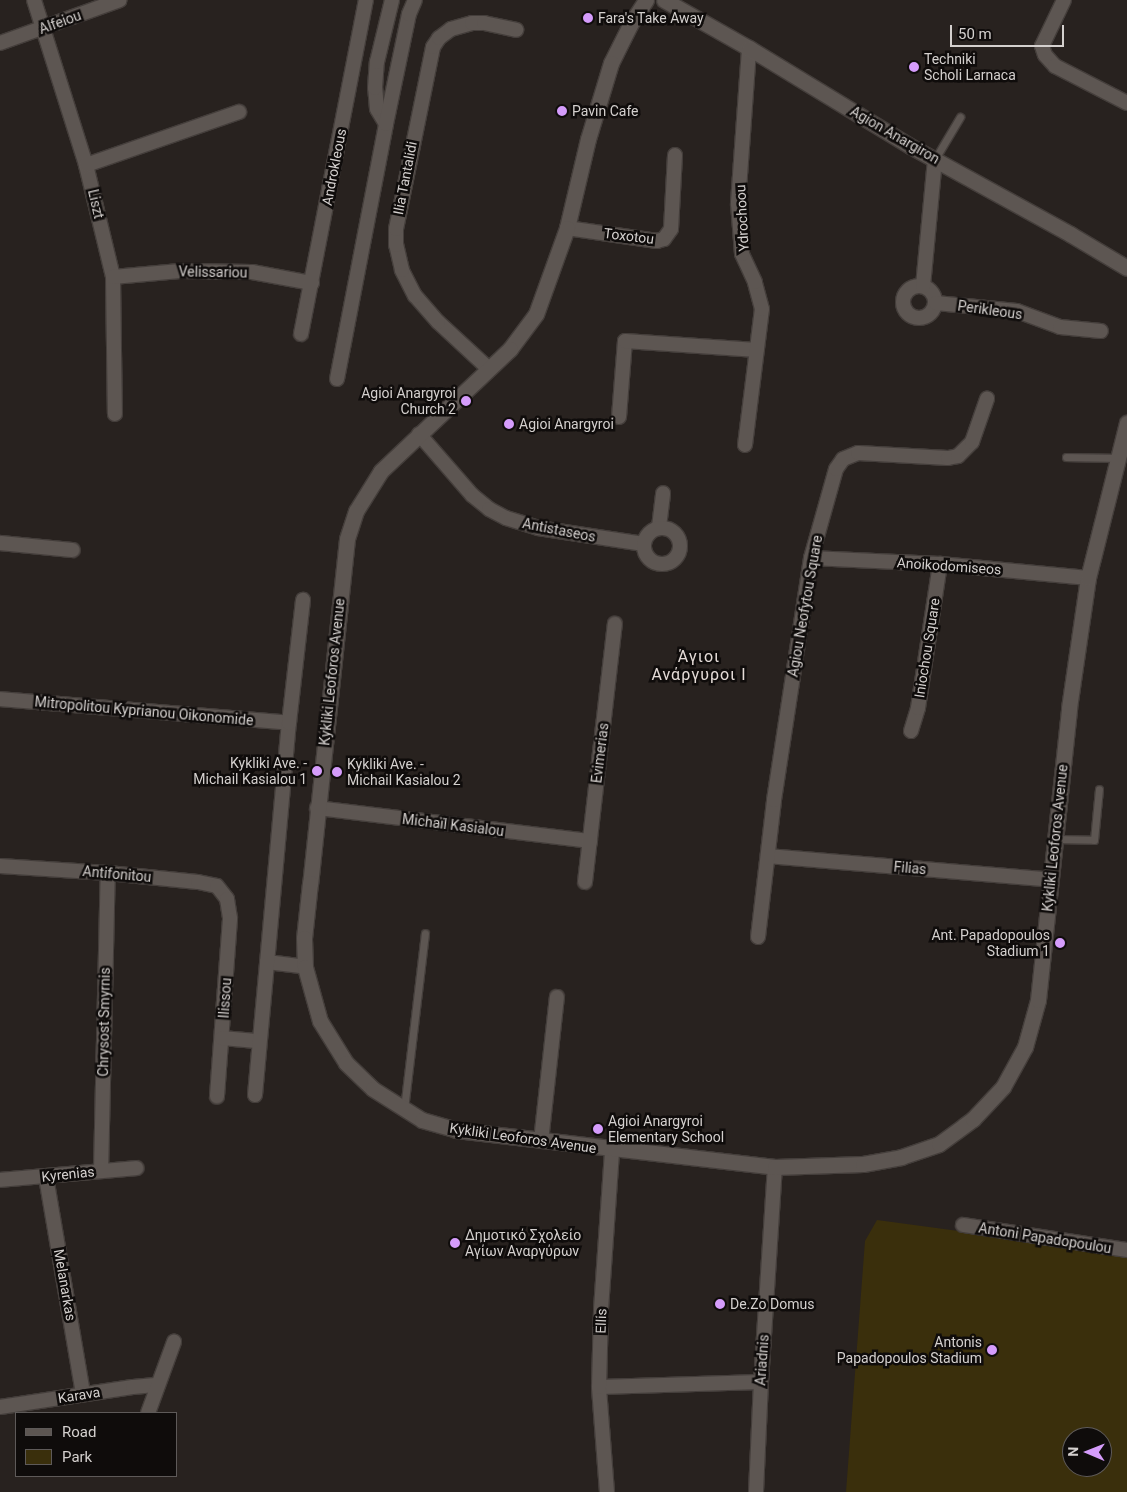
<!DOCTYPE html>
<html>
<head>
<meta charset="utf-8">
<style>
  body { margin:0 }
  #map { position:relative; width:1127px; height:1492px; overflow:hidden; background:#28221f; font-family:Roboto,sans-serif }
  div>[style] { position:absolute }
  .green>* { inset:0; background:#3a2f0c }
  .roads { filter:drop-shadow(1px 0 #443e3b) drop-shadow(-1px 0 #443e3b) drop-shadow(0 1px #443e3b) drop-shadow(0 -1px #443e3b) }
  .lane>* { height:7px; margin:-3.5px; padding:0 3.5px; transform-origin:3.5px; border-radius:3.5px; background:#5d5652 }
  .street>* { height:14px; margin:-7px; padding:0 7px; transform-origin:7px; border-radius:7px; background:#5d5652 }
  .street>.ring { margin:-7px; padding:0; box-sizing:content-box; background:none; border:14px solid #5d5652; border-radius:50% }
  .secondary>* { height:15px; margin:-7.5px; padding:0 7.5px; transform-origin:7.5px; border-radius:7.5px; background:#5d5652 }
  .dots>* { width:14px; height:14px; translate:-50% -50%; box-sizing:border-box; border:2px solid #0f0c0b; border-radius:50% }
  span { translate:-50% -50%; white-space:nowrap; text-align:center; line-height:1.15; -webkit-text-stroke:5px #0f0c0b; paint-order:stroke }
  .poi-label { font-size:14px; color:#d4d0ce }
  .left { translate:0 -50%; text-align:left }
  .right { translate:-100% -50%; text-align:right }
  .street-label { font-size:14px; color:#d4d0ce }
  .quarter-label { font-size:16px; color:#e4dbd7; letter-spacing:1px }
  .legend { position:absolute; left:15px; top:1412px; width:162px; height:65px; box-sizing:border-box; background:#0f0c0b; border:1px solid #5e5a59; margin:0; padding:6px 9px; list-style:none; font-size:15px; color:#d4d0ce }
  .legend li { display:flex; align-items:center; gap:10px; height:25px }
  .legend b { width:25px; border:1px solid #5e5a59 }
  .north { position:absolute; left:1062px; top:1427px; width:50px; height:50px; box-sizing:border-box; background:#0f0c0b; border:1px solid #5e5a59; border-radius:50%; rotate:271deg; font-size:14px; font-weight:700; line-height:20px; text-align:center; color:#d4d0ce }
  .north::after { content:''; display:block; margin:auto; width:18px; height:22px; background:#d59cfb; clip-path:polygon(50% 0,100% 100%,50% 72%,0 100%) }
  .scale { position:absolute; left:950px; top:25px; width:114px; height:22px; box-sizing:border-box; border:2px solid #d4d0ce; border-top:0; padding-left:6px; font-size:15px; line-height:18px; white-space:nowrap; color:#d4d0ce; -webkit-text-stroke:4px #0f0c0b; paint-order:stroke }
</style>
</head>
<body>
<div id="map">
  <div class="green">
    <div style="clip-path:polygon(evenodd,877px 1220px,1108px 1251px,1127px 1258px,1127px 1492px,846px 1492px,865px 1241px,877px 1220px,1072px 1437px,1102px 1437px,1102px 1467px,1072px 1467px,1072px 1437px)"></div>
  </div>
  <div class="roads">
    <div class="lane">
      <div style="left:935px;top:159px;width:49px;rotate:-59.2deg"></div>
      <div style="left:1066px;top:457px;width:52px;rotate:1.1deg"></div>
      <div style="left:1055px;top:839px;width:39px;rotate:1deg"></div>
      <div style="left:1094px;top:840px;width:51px;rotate:-84.4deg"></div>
      <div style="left:404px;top:1109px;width:177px;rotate:-83.2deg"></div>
    </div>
    <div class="street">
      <div style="left:34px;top:0;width:173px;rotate:72.5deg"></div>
      <div style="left:86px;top:165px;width:115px;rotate:76.4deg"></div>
      <div style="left:113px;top:277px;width:137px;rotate:89.2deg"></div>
      <div style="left:1064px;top:0;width:51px;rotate:115.6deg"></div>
      <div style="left:1042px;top:46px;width:9px;rotate:72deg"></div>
      <div style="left:1045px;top:55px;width:15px;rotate:48deg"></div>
      <div style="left:1055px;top:66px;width:81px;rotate:27.2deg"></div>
      <div style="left:0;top:43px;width:127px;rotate:-19.7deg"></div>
      <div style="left:386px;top:124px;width:17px;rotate:-121deg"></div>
      <div style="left:377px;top:109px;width:21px;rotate:-95deg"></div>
      <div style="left:375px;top:88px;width:26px;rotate:-86deg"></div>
      <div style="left:377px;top:62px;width:64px;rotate:-76.4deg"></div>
      <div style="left:86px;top:165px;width:162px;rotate:-19.1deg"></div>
      <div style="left:567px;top:228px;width:91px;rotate:8.2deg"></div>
      <div style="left:657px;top:241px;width:7px;rotate:-16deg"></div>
      <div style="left:664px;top:239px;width:12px;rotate:-55deg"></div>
      <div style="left:671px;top:229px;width:74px;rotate:-86.9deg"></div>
      <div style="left:113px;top:277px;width:67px;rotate:-5.1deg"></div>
      <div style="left:180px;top:271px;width:72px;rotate:0.8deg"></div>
      <div style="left:252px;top:272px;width:61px;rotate:10.4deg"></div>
      <div class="ring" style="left:903px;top:286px;width:18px;height:18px"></div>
      <div style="left:923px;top:286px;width:128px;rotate:-84.6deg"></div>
      <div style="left:936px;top:303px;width:81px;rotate:5.6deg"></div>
      <div style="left:1017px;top:311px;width:46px;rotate:20.4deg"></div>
      <div style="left:1060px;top:327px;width:41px;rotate:5.6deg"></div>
      <div style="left:301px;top:334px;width:340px;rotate:-79deg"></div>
      <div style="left:489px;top:369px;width:69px;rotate:-137.3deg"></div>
      <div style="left:438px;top:322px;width:35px;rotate:-131deg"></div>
      <div style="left:415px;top:296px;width:29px;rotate:-117deg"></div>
      <div style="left:402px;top:270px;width:26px;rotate:-103deg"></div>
      <div style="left:396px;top:245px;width:16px;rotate:-90deg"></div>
      <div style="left:396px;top:229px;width:186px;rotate:-78.5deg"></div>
      <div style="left:433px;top:47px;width:11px;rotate:-56deg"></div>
      <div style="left:439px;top:38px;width:15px;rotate:-37deg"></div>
      <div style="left:451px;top:29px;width:22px;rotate:-16deg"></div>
      <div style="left:472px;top:23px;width:12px"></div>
      <div style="left:484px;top:23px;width:33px;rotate:12deg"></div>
      <div style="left:337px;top:379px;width:260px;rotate:-79.1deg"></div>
      <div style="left:386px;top:124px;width:112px;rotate:-78.2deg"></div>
      <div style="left:409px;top:14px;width:15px;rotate:-67deg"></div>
      <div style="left:619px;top:417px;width:76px;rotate:-85.5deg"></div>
      <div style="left:625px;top:341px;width:132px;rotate:3.9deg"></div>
      <div style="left:419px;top:434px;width:81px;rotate:49deg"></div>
      <div style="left:472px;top:495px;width:22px;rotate:39deg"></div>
      <div style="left:489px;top:509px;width:19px;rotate:28deg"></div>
      <div style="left:506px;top:518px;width:34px;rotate:17deg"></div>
      <div style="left:538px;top:528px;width:107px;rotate:8.6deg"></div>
      <div style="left:745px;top:445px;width:137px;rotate:-82.9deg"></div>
      <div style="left:762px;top:309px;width:28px;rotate:-105deg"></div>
      <div style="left:755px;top:282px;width:31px;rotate:-115deg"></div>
      <div style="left:742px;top:254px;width:51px;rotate:-94.5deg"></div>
      <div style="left:738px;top:203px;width:155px;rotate:-85.9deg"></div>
      <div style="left:659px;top:527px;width:34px;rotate:-83deg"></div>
      <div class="ring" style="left:644px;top:528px;width:22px;height:22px"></div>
      <div style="left:0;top:543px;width:73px;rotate:5.5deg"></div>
      <div style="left:811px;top:558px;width:129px;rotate:2.7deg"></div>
      <div style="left:940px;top:564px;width:149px;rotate:5.4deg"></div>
      <div style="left:0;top:699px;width:290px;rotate:4.7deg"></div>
      <div style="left:911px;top:731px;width:24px;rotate:-73deg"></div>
      <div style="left:918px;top:708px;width:146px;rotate:-81.3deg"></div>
      <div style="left:317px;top:808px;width:275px;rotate:6.9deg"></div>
      <div style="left:768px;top:856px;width:284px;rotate:4.8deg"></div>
      <div style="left:0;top:866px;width:108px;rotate:3.7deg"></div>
      <div style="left:108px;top:873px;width:90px;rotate:5.7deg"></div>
      <div style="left:198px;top:882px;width:19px;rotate:12deg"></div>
      <div style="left:217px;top:886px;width:16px;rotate:52deg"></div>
      <div style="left:227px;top:899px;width:20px;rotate:81deg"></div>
      <div style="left:230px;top:919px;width:178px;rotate:94.2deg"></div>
      <div style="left:585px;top:882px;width:260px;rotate:-83.4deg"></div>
      <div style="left:758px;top:937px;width:138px;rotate:-83.3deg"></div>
      <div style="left:774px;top:800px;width:245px;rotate:-81.3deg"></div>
      <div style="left:811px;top:558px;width:92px;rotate:-74.3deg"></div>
      <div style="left:836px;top:469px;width:12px;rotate:-55deg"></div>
      <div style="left:843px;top:459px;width:16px;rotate:-22deg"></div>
      <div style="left:858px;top:453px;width:90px;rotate:3.2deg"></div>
      <div style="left:948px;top:458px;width:10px;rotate:-11deg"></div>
      <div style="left:958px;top:456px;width:20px;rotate:-45deg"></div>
      <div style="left:972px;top:442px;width:46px;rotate:-70.8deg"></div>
      <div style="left:267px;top:962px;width:38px;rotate:7deg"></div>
      <div style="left:222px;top:1038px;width:37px;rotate:5deg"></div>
      <div style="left:255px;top:1095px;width:374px;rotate:-84.8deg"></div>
      <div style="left:289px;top:723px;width:124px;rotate:-83.5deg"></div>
      <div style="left:541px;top:1141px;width:145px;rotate:-83.7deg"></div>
      <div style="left:101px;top:1171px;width:298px;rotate:-88.7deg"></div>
      <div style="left:46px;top:1177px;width:220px;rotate:80.3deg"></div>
      <div style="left:0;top:1180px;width:137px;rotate:-5deg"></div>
      <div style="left:963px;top:1225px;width:166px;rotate:8.7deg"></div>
      <div style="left:599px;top:1387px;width:162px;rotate:-1.8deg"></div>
      <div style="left:0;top:1407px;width:134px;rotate:-8.6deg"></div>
      <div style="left:133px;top:1387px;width:25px;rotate:-5deg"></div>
      <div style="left:148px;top:1413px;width:76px;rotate:-69.9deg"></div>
      <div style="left:607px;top:1492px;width:105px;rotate:-94.4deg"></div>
      <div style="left:599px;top:1387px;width:78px;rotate:-88.5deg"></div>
      <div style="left:601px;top:1309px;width:159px;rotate:-86deg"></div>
      <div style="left:756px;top:1492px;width:110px;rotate:-87.4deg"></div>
      <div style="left:761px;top:1382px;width:215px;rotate:-86.3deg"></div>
    </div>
    <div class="secondary">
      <div style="left:646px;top:0;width:30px;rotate:123deg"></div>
      <div style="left:630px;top:25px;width:42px;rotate:116.6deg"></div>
      <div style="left:611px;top:63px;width:79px;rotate:106.8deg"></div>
      <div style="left:588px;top:139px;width:91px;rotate:103.3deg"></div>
      <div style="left:567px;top:228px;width:91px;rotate:109.8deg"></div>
      <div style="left:536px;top:314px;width:44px;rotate:126.6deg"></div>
      <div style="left:510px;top:349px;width:178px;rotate:136.6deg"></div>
      <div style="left:381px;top:471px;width:47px;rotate:122deg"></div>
      <div style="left:356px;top:511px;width:29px;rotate:108deg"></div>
      <div style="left:347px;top:539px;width:346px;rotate:96.1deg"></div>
      <div style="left:310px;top:883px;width:55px;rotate:96.2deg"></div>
      <div style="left:304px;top:938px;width:29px;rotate:88deg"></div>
      <div style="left:305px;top:967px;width:56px;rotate:74.5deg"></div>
      <div style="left:320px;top:1021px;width:49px;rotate:58.2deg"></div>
      <div style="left:346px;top:1063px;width:37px;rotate:44deg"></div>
      <div style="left:373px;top:1089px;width:58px;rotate:32.3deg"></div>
      <div style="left:422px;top:1120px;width:35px;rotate:16deg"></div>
      <div style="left:456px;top:1130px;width:321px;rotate:6.6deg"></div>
      <div style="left:775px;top:1167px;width:88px;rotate:-2deg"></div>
      <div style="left:863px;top:1164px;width:39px;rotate:-10deg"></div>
      <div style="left:901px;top:1157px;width:40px;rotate:-18.9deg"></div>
      <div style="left:939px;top:1144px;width:42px;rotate:-36.3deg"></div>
      <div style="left:973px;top:1119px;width:44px;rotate:-46.8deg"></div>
      <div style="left:1003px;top:1087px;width:46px;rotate:-61.2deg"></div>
      <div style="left:1025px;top:1047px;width:49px;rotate:-74.5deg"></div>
      <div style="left:1038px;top:1000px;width:294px;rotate:-83.9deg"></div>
      <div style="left:1069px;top:708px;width:131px;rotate:-81.7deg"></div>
      <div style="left:1088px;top:578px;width:160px;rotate:-75.9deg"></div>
      <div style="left:664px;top:0;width:98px;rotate:29.5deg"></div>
      <div style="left:749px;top:48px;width:188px;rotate:31.3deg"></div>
      <div style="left:910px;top:146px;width:183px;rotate:28.8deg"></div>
      <div style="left:1070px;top:234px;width:66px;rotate:30.8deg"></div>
    </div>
  </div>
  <div class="dots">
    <div style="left:588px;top:18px;background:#d59cfb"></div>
    <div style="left:914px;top:67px;background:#d59cfb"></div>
    <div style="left:562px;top:111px;background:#d59cfb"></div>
    <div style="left:466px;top:401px;background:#d59cfb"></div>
    <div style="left:509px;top:424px;background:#d59cfb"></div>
    <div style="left:317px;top:771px;background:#d59cfb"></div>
    <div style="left:337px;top:772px;background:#d59cfb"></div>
    <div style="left:1060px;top:943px;background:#d59cfb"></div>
    <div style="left:598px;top:1129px;background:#d59cfb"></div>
    <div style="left:455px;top:1243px;background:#d59cfb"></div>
    <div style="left:720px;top:1304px;background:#d59cfb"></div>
    <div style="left:992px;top:1350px;background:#d59cfb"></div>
  </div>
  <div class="poi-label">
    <span class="left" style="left:598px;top:18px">Fara's Take Away</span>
    <span class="left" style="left:924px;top:67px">Techniki<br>Scholi Larnaca</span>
    <span class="left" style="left:572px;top:111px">Pavin Cafe</span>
    <span class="right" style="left:456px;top:401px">Agioi Anargyroi<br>Church 2</span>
    <span class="left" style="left:519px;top:424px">Agioi Anargyroi</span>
    <span class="right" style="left:307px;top:771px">Kykliki Ave. -<br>Michail Kasialou 1</span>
    <span class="left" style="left:347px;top:772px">Kykliki Ave. -<br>Michail Kasialou 2</span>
    <span class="right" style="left:1050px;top:943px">Ant. Papadopoulos<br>Stadium 1</span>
    <span class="left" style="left:608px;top:1129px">Agioi Anargyroi<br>Elementary School</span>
    <span class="left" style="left:465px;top:1243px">Δημοτικό Σχολείο<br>Αγίων Αναργύρων</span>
    <span class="left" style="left:730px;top:1304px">De.Zo Domus</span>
    <span class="right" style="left:982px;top:1350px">Antonis<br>Papadopoulos Stadium</span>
  </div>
  <div class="street-label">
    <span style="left:60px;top:22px;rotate:-20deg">Alfeiou</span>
    <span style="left:895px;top:135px;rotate:30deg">Agion Anargiron</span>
    <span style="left:334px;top:167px;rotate:-79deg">Androkleous</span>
    <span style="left:405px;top:178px;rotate:-79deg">Ilia Tantalidi</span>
    <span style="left:96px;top:204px;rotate:77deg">Liszt</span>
    <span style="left:742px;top:218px;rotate:-93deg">Ydrochoou</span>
    <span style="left:629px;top:236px;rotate:7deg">Toxotou</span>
    <span style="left:213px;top:272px;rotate:1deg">Velissariou</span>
    <span style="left:990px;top:310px;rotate:8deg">Perikleous</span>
    <span style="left:559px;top:530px;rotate:11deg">Antistaseos</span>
    <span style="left:949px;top:566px;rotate:4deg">Anoikodomiseos</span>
    <span style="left:805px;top:606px;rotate:-80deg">Agiou Neofytou Square</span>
    <span style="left:927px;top:648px;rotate:-81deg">Iniochou Square</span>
    <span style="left:332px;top:672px;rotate:-84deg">Kykliki Leoforos Avenue</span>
    <span style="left:144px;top:711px;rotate:5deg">Mitropolitou Kyprianou Oikonomide</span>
    <span style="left:600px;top:753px;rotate:-83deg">Evimerias</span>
    <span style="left:453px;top:825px;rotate:7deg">Michaïl Kasialou</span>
    <span style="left:1055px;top:838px;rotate:-84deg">Kykliki Leoforos Avenue</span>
    <span style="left:910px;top:868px;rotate:5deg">Filias</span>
    <span style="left:117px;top:874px;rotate:5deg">Antifonitou</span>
    <span style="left:225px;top:998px;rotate:-86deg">Ilissou</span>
    <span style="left:104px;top:1022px;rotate:-89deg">Chrysost Smyrnis</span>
    <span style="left:523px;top:1138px;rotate:8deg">Kykliki Leoforos Avenue</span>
    <span style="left:68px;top:1174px;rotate:-6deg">Kyrenias</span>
    <span style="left:1045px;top:1238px;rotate:9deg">Antoni Papadopoulou</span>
    <span style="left:65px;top:1285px;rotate:80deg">Melanarkas</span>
    <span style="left:601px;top:1321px;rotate:-88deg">Ellis</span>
    <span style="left:762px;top:1360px;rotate:-86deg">Ariadnis</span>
    <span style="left:79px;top:1395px;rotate:-9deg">Karava</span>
  </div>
  <div class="quarter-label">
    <span style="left:699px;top:666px">Άγιοι<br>Ανάργυροι Ι</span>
  </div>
  <ul class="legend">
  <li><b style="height:6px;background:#5d5652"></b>Road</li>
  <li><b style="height:14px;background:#3a2f0c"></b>Park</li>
  </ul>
  <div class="north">N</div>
  <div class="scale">50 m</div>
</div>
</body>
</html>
